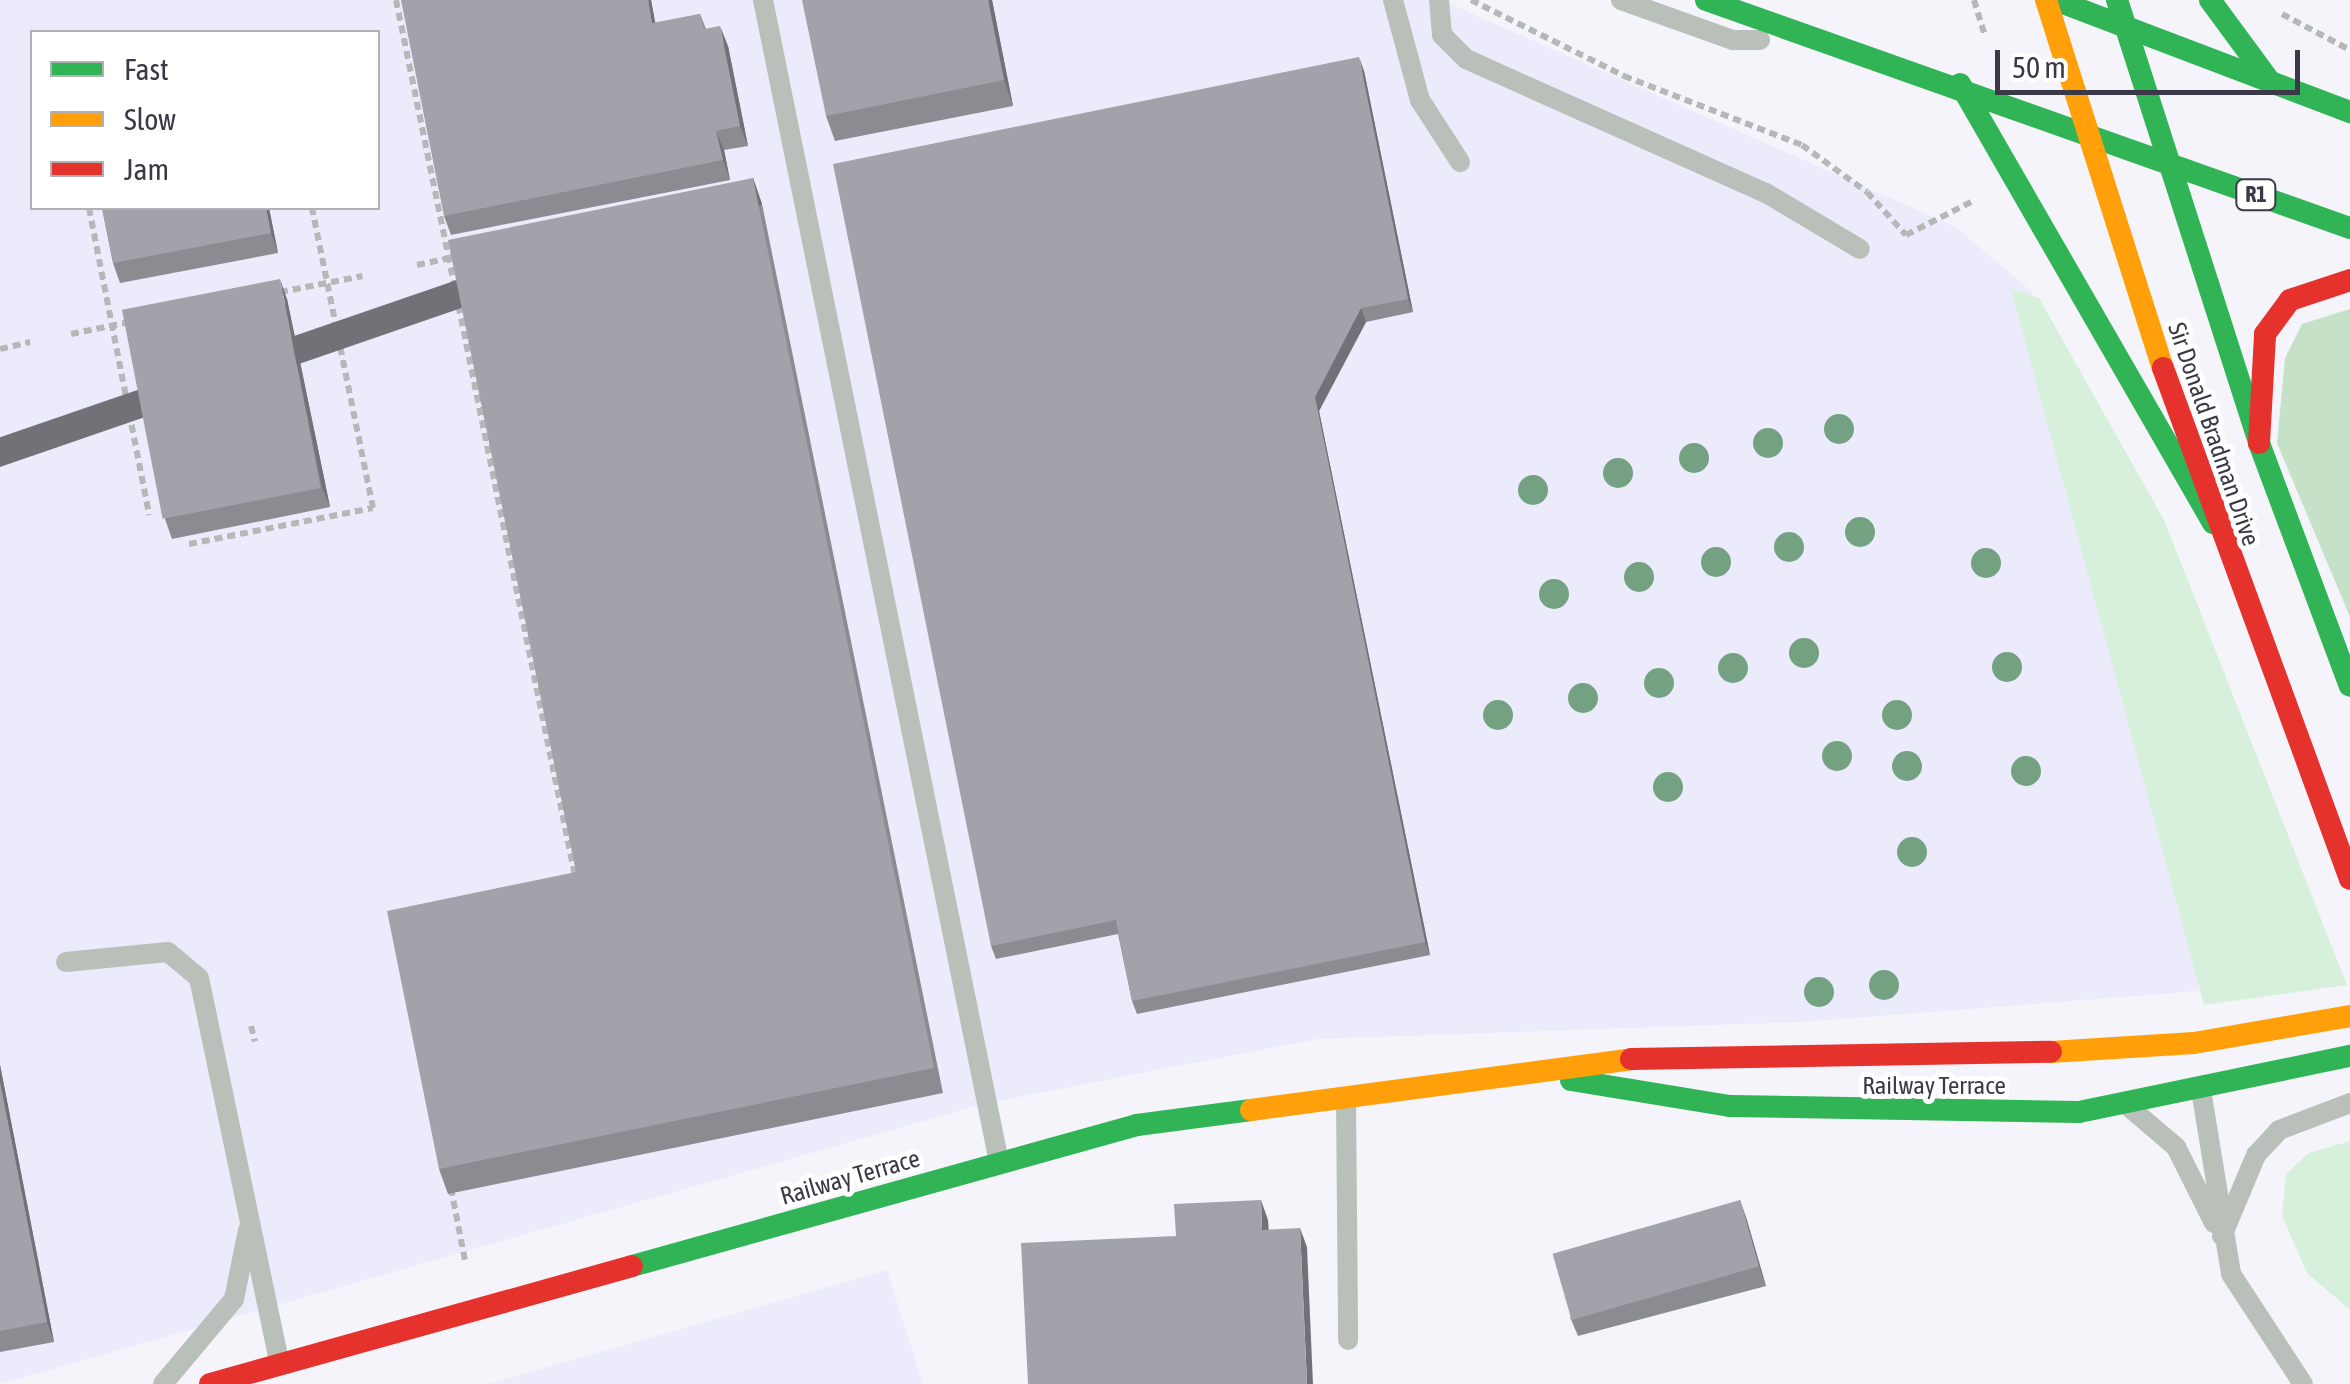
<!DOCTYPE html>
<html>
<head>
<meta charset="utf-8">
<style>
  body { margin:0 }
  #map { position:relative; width:2350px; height:1384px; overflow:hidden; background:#f4f4fa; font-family:"Asap Condensed",sans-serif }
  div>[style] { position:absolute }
  .built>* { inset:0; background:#ecebfc }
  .green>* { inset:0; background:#d7f0db }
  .forest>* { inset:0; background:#c5e2c9 }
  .path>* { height:6px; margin-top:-3px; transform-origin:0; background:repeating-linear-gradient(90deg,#b4b8b7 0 8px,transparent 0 13px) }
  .lane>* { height:20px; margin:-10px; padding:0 10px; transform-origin:10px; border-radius:10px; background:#b8c0b9 }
  .fast>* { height:22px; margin:-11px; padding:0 11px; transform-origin:11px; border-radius:11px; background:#30b455 }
  .slow>* { height:22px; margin:-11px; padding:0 11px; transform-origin:11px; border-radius:11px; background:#ff9f0a }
  .jam>* { height:22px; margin:-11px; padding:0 11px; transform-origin:11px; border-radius:11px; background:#e5322d }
  .trees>* { width:30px; height:30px; margin:-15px; border-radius:50%; background:#74a181 }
  .wall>* { inset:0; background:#8b8b92 }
  .shaded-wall>* { inset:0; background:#717177; transform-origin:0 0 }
  .building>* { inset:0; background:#a2a2aa; transform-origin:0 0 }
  span { translate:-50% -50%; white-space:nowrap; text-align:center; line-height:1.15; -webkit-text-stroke:10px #fff; paint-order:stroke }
  .shield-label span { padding:2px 8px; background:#fff; border:2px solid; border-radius:8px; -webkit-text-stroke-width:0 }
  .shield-label { font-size:22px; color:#3b3947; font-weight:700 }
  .street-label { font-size:25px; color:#3b3947 }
  .legend { position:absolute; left:30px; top:30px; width:350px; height:180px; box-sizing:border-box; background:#fff; border:2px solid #b1b0b5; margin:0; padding:12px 18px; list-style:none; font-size:30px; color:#3b3947 }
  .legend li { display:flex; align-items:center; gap:20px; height:50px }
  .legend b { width:50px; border:2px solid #b1b0b5 }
  .scale { position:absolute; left:1995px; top:50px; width:305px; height:45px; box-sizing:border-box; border:5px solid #3b3947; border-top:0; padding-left:12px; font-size:30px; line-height:35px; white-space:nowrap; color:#3b3947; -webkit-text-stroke:8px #fff; paint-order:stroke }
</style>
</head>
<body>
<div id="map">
  <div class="built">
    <div style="clip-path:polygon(evenodd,0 0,1441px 0,1956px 227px,2031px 291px,2226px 989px,1802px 1022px,1317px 1039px,983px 1104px,0 1384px,0 0,32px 32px,378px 32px,378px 208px,32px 208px,32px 32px)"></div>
    <div style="clip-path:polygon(887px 1270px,923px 1384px,488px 1384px)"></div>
  </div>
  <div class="green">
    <div style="clip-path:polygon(2011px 289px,2039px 298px,2164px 520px,2347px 985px,2204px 1005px)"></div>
    <div style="clip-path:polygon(2350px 1141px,2350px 1310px,2307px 1273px,2282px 1216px,2286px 1174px,2309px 1153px)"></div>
  </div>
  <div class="forest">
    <div style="clip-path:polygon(2350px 309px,2350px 617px,2277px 443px,2285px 358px,2302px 324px)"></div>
  </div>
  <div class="path">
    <div style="left:396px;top:0;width:894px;rotate:78.45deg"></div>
    <div style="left:1471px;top:0;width:171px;rotate:26.4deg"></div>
    <div style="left:1624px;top:76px;width:191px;rotate:21.2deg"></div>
    <div style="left:1802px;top:145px;width:80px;rotate:35.9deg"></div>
    <div style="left:1867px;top:192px;width:58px;rotate:47.8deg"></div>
    <div style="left:1906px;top:235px;width:77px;rotate:-26.9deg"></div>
    <div style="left:1974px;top:0;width:37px;rotate:73deg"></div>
    <div style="left:2282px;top:14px;width:77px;rotate:27.9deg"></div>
    <div style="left:89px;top:208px;width:313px;rotate:78.9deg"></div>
    <div style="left:417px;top:265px;width:34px;rotate:-12deg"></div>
    <div style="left:280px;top:292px;width:84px;rotate:-11deg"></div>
    <div style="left:71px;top:334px;width:60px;rotate:-11.5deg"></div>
    <div style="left:0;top:349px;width:31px;rotate:-13deg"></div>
    <div style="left:189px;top:544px;width:187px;rotate:-11.1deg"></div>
    <div style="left:373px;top:508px;width:306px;rotate:-101.5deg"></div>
    <div style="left:251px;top:1026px;width:16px;rotate:76deg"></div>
    <div style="left:451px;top:1188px;width:74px;rotate:79.1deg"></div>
  </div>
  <div class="lane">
    <div style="left:763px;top:0;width:1186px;rotate:78.52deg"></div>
    <div style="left:1393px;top:0;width:104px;rotate:74.9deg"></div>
    <div style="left:1420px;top:100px;width:74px;rotate:57.2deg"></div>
    <div style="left:1439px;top:0;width:35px;rotate:85deg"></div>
    <div style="left:1442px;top:35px;width:34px;rotate:45deg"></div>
    <div style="left:1466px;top:59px;width:329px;rotate:24.1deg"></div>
    <div style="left:1766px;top:193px;width:109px;rotate:30.8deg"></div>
    <div style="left:1621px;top:0;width:119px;rotate:19.7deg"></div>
    <div style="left:1733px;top:40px;width:27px"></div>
    <div style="left:66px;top:962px;width:102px;rotate:-5.6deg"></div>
    <div style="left:168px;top:952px;width:40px;rotate:40deg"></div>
    <div style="left:199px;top:978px;width:392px;rotate:78.2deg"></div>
    <div style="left:2201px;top:1090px;width:186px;rotate:80.7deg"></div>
    <div style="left:2231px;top:1274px;width:131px;rotate:56.8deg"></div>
    <div style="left:1346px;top:1097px;width:243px;rotate:89.5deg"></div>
    <div style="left:2129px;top:1107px;width:62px;rotate:40.4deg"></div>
    <div style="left:2176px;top:1147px;width:85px;rotate:63.4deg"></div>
    <div style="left:2222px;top:1236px;width:88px;rotate:-67.2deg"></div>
    <div style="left:2256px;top:1155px;width:34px;rotate:-47deg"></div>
    <div style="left:2279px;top:1130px;width:76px;rotate:-20.8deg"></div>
    <div style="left:163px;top:1384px;width:111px;rotate:-50.1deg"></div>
    <div style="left:234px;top:1299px;width:70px;rotate:-78.5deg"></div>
  </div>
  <div class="fast">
    <div style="left:1706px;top:0;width:683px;rotate:19.5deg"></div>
    <div style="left:2055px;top:0;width:316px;rotate:20.8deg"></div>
    <div style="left:2117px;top:0;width:465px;rotate:72.2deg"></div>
    <div style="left:2259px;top:443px;width:259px;rotate:69.5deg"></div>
    <div style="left:2210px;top:0;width:99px;rotate:53.6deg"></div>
    <div style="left:1960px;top:84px;width:507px;rotate:60.04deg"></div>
    <div style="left:1571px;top:1080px;width:161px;rotate:9.3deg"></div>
    <div style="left:1730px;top:1106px;width:349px;rotate:1deg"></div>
    <div style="left:2079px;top:1112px;width:277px;rotate:-11.7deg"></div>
    <div style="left:632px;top:1266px;width:524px;rotate:-15.6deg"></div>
    <div style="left:1137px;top:1125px;width:115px;rotate:-7.5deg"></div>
  </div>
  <div class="slow">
    <div style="left:2046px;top:0;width:386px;rotate:72.4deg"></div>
    <div style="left:2051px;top:1052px;width:143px;rotate:-3.6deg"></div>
    <div style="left:2194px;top:1043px;width:158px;rotate:-9.8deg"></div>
    <div style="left:1251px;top:1110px;width:383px;rotate:-7.6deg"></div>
  </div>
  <div class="jam">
    <div style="left:2163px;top:368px;width:544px;rotate:69.9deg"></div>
    <div style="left:2259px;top:443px;width:109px;rotate:-86.8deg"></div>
    <div style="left:2265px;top:334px;width:42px;rotate:-53.7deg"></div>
    <div style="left:2290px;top:300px;width:63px;rotate:-18.4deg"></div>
    <div style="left:1631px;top:1059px;width:420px;rotate:-1deg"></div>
    <div style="left:210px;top:1384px;width:438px;rotate:-15.6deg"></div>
  </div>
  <div class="trees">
    <div style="left:1839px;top:429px"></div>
    <div style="left:1768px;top:443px"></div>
    <div style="left:1694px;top:458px"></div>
    <div style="left:1618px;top:473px"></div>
    <div style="left:1533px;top:490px"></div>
    <div style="left:1860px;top:532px"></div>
    <div style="left:1789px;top:547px"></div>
    <div style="left:1716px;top:562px"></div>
    <div style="left:1986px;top:563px"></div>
    <div style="left:1639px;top:577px"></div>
    <div style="left:1554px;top:594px"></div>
    <div style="left:1804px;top:653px"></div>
    <div style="left:2007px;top:667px"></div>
    <div style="left:1733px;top:668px"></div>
    <div style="left:1659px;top:683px"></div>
    <div style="left:1583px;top:698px"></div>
    <div style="left:1498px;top:715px"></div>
    <div style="left:1897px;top:715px"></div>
    <div style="left:1837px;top:756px"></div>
    <div style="left:1907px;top:766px"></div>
    <div style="left:2026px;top:771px"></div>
    <div style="left:1668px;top:787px"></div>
    <div style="left:1912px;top:852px"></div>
    <div style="left:1884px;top:985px"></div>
    <div style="left:1819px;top:992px"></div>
  </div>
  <div class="wall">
    <div style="clip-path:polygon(651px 0,655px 23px,700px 14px,706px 29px,728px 46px,748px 146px,724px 150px,730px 180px,451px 235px,444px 216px)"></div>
    <div style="clip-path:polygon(992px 0,1013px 106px,835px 141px,826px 116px)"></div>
    <div style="clip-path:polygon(1364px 71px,1413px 312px,1366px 322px,1319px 411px,1430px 955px,1137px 1014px,1132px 1001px,1118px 934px,996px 959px,991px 946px)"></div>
    <div style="clip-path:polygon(753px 178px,762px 204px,943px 1093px,448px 1194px,439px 1169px,576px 872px)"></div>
    <div style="clip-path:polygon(102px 208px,269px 208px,278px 253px,120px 283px,113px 263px)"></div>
    <div style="clip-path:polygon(287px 299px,330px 507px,172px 539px,165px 519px)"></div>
    <div style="clip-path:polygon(0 1065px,54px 1342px,0 1352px)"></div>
    <div style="clip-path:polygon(1740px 1200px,1766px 1286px,1578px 1336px,1570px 1317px)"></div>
  </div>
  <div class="shaded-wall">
    <div style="clip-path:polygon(648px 0,651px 0,659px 43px,652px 23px)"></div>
    <div style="clip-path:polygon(988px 0,992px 0,1013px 106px,1004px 80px)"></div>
    <div style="clip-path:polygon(720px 26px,728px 46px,748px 146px,740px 126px)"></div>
    <div style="clip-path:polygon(1359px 57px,1364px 71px,1413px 312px,1408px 299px)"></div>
    <div style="clip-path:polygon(716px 131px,724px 150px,730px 180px,723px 160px)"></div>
    <div style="left:753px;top:178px;width:28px;height:908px;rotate:71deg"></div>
    <div style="clip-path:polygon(266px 208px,269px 208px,278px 253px,271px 233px)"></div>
    <div style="clip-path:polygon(280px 279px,287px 299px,330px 507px,322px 488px)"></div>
    <div style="clip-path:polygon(1361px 308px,1366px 322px,1319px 411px,1430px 955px,1425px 942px,1315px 397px)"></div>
    <div style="clip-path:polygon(0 1065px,54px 1342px,47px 1322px,0 1082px)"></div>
    <div style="clip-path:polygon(1261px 1200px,1268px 1220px,1270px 1249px,1262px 1230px)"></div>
    <div style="clip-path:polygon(1740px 1200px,1747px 1220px,1766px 1286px,1759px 1266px)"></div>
    <div style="clip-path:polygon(1300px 1228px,1307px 1247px,1313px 1384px,1307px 1384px)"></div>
  </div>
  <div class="building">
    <div style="clip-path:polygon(401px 0,648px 0,652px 23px,700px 14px,704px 29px,720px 26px,740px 126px,716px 131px,723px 160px,444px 216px)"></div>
    <div style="clip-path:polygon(802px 0,988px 0,1004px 80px,826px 116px)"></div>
    <div style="clip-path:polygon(1359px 57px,1408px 299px,1361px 308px,1315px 397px,1425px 942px,1132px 1001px,1116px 920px,991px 946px,833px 164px)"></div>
    <div style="clip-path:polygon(753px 178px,934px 1068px,439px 1169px,387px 911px,576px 872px,448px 240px)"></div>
    <div style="clip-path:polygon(102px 208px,266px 208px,271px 233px,113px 263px)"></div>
    <div style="left:280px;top:279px;width:213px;height:161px;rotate:79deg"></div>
    <div style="clip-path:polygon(0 1082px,47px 1322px,0 1331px)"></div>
    <div style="clip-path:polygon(1261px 1200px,1262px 1230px,1300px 1228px,1307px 1384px,1028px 1384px,1021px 1243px,1176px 1236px,1174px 1204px)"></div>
    <div style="left:1740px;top:1200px;width:69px;height:195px;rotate:74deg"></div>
  </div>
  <div class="shield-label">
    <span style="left:2256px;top:195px">R1</span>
  </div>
  <div class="street-label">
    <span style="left:2214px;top:434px;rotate:71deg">Sir Donald Bradman Drive</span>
    <span style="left:1934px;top:1085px">Railway Terrace</span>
    <span style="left:850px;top:1177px;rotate:-16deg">Railway Terrace</span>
  </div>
  <ul class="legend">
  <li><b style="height:12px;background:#30b455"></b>Fast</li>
  <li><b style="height:12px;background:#ff9f0a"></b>Slow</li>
  <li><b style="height:12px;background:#e5322d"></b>Jam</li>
  </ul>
  <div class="scale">50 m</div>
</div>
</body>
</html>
